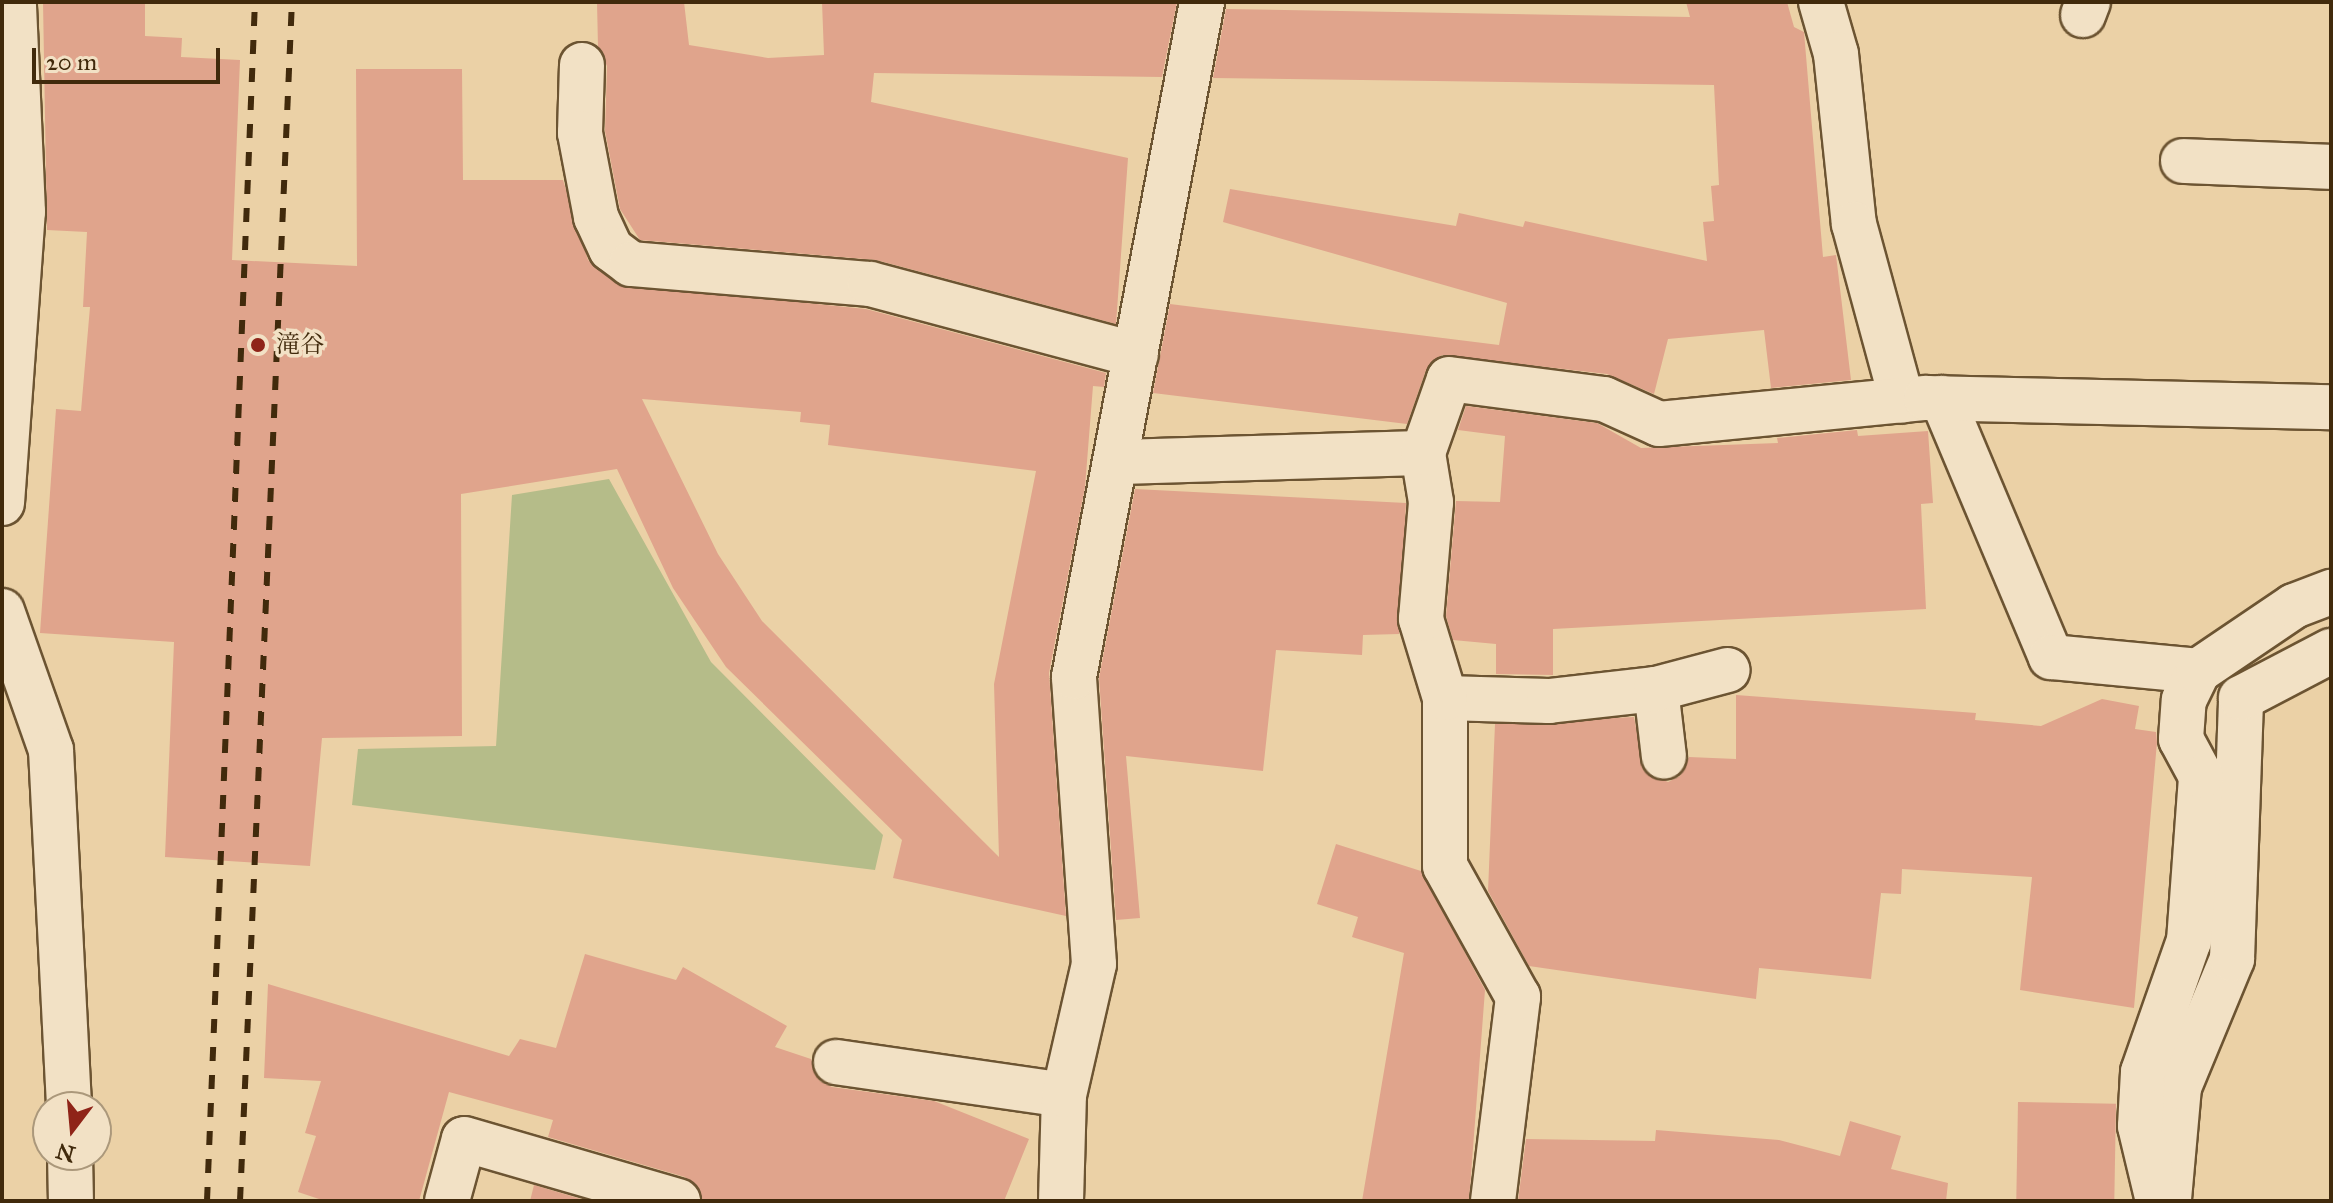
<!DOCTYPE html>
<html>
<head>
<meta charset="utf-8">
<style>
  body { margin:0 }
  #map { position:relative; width:2333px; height:1203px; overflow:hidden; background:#ebd1a6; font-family:"IM FELL Great Primer","Noto Serif JP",serif }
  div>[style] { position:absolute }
  .green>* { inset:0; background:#b5bc89 }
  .building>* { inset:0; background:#e0a48c; transform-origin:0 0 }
  .roads { filter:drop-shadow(2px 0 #6c5432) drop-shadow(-2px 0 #6c5432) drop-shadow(0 2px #6c5432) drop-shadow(0 -2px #6c5432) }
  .minor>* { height:44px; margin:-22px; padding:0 22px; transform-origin:22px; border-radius:22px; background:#f2e1c5 }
  .rail>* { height:6px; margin-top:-3px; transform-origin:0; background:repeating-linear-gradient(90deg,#412a0c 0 14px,transparent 0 28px) }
  .dots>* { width:22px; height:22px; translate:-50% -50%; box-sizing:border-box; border:4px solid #f2e1c5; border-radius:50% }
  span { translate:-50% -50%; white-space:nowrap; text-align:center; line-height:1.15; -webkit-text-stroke:7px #f2e1c5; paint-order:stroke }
  .poi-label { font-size:24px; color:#412a0c }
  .left { translate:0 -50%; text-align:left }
  .frame { position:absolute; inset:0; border:4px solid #412a0c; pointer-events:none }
  .north { position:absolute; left:32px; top:1091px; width:80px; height:80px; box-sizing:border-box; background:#f2e1c5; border:2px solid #ab987b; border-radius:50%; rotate:196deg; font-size:22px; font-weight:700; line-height:32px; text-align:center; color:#412a0c }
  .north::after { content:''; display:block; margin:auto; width:28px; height:36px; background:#8f2418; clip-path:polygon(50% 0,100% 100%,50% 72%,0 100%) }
  .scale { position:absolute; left:32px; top:48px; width:188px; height:36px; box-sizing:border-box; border:4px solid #412a0c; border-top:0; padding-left:10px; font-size:24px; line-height:28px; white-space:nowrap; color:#412a0c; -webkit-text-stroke:6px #f2e1c5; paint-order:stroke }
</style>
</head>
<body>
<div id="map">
  <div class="green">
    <div style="clip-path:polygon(609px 479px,711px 662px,883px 835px,875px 870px,352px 805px,358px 749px,496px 746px,512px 495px)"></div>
  </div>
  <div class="building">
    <div style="clip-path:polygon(evenodd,43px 2px,145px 2px,145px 36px,182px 38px,181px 57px,240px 60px,232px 260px,357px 266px,356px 69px,462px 69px,463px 180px,563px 180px,588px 260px,617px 284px,866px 309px,1106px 373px,1104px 387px,1093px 386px,1085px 487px,1049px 673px,1066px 916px,893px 878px,902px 840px,726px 667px,673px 588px,617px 469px,461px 494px,462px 736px,322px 738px,310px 866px,165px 857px,174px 642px,40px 633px,56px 409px,81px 411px,90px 307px,83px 307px,87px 232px,47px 230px,43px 2px,642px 399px,801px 412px,800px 422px,830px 425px,828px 445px,1036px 471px,994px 684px,999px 857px,762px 621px,718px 554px,642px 399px)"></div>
    <div style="clip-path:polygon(597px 2px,684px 2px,689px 45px,768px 58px,824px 55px,822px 2px,1177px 2px,1162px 77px,874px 73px,871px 102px,1128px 158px,1116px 324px,876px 260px,640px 240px,620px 209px,605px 131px,607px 66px,598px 47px)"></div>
    <div style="clip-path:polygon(1686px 2px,1787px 2px,1794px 27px,1804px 32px,1823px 257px,1836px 255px,1851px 380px,1771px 388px,1764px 330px,1668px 339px,1654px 394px,1607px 374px,1442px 355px,1426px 370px,1407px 424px,1153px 393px,1170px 304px,1499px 345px,1507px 303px,1223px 222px,1230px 189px,1456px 226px,1459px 213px,1523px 227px,1525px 221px,1707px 261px,1703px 222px,1714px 221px,1711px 186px,1719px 185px,1714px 85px,1213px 78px,1226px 9px,1690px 17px)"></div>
    <div style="clip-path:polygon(1466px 406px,1597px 423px,1641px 448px,1778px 443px,1777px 438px,1857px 430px,1858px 436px,1928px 431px,1933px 503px,1921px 504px,1926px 609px,1553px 629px,1553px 675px,1496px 674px,1496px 644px,1453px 640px,1446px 616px,1456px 501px,1500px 502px,1505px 436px,1458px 430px)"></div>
    <div style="clip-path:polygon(1135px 489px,1406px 503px,1399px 634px,1363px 635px,1362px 655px,1276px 650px,1263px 771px,1126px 756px,1140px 918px,1116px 920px,1099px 678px)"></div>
    <div style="clip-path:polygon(1736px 695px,1976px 713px,1975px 720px,2041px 726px,2102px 699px,2139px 706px,2135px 729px,2156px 732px,2157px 742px,2134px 1008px,2020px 990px,2032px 877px,1902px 869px,1901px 894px,1881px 893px,1871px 979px,1759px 968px,1756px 999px,1529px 966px,1488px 891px,1495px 724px,1634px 717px,1644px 771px,1668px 782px,1680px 776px,1689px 757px,1736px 759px)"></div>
    <div style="clip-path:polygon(1336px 844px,1421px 871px,1485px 990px,1469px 1201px,1362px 1201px,1404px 953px,1352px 937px,1358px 917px,1317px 904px)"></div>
    <div style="clip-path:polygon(585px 954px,676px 980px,683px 967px,787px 1026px,775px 1047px,811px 1059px,820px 1081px,832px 1087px,934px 1101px,1029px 1139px,1004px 1201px,702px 1201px,685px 1177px,548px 1137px,553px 1120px,449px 1092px,419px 1201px,325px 1201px,298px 1192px,316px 1136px,305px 1133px,321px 1081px,264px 1078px,268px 984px,509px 1056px,520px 1039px,556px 1048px)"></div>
    <div style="left:2018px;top:1102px;width:98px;height:99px;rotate:1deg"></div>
    <div style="clip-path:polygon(1850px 1121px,1901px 1136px,1891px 1169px,1948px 1183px,1946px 1201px,1518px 1201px,1526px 1139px,1655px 1141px,1656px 1130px,1779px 1140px,1840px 1156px)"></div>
    <div style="clip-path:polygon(534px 1185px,588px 1201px,530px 1201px)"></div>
  </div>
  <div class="roads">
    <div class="minor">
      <div style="left:1821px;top:2px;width:54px;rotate:73.9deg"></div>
      <div style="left:1836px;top:54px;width:171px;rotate:84deg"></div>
      <div style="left:1854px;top:224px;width:183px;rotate:74.8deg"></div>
      <div style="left:2083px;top:15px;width:14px;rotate:-69deg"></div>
      <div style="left:582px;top:65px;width:68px;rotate:91.7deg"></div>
      <div style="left:580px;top:133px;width:86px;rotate:79.2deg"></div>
      <div style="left:596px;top:217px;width:35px;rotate:65deg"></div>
      <div style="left:611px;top:249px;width:25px;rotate:37deg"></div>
      <div style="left:631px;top:264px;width:240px;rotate:4.8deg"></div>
      <div style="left:870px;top:284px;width:275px;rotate:14.9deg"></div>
      <div style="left:2183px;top:161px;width:148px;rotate:2.3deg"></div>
      <div style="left:1942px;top:398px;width:281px;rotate:67.2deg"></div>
      <div style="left:2051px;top:657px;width:148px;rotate:5.4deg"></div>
      <div style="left:1118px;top:462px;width:305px;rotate:-1.7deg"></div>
      <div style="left:2px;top:503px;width:292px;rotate:-85.9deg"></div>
      <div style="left:23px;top:212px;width:210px;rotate:-92.5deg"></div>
      <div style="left:2px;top:611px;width:147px;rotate:70.6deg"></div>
      <div style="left:51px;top:750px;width:357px;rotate:87.1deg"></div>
      <div style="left:1656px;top:689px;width:68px;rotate:83.3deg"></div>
      <div style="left:1445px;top:698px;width:104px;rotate:1.7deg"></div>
      <div style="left:1549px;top:701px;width:108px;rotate:-6.4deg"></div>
      <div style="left:1656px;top:689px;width:74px;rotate:-14.8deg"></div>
      <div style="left:836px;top:1062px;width:230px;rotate:8.2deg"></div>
      <div style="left:70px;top:1155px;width:46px;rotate:88.8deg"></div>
      <div style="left:2169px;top:1199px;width:112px;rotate:-84.9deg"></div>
      <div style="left:2179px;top:1087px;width:139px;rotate:-67.5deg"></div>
      <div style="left:2232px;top:959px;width:261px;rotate:-88deg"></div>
      <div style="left:2241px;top:698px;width:102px;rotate:-27.6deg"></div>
      <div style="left:447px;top:1201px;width:64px;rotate:-74.7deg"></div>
      <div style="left:464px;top:1139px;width:223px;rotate:16.2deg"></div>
      <div style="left:1061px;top:1201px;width:106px;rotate:-88.4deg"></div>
      <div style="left:1064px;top:1095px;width:134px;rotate:-77.1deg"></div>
      <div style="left:1094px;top:964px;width:288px;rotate:-94deg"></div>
      <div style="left:1074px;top:677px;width:687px;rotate:-79.26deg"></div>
      <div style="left:1493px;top:1201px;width:206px;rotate:-83deg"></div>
      <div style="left:1518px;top:997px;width:150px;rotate:-119.1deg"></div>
      <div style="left:1445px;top:866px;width:168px;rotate:-90deg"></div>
      <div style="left:1445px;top:698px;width:83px;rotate:-106.9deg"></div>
      <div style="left:1421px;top:619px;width:117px;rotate:-85.1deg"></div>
      <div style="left:1431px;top:502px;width:50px;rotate:-99.3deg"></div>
      <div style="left:1423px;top:453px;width:78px;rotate:-70.6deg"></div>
      <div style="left:1449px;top:379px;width:156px;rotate:7.4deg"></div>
      <div style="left:1604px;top:399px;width:60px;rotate:24.4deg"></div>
      <div style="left:1659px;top:424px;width:268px;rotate:-5.6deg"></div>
      <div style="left:1926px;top:398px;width:405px;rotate:1.3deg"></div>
      <div style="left:2158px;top:1201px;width:77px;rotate:-103.5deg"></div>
      <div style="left:2140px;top:1126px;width:54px;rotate:-86.8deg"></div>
      <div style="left:2143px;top:1072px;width:139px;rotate:-70.7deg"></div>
      <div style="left:2189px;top:941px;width:165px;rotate:-85.8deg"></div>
      <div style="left:2201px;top:776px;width:42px;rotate:-118.4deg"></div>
      <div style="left:2181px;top:739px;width:39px;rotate:-86deg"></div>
      <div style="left:2184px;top:700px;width:32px;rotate:-64deg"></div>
      <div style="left:2198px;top:671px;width:116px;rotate:-34.1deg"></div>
      <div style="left:2294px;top:606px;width:40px;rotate:-21deg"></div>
    </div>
  </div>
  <div class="rail">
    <div style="left:207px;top:1201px;width:1200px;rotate:-87.71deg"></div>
    <div style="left:240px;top:1201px;width:1200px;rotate:-87.52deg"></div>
  </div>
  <div class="dots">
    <div style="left:258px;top:345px;background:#8f2418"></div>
  </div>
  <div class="poi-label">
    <span class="left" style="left:276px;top:345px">滝谷</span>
  </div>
  <div class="frame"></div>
  <div class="north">N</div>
  <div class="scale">20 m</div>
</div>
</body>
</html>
